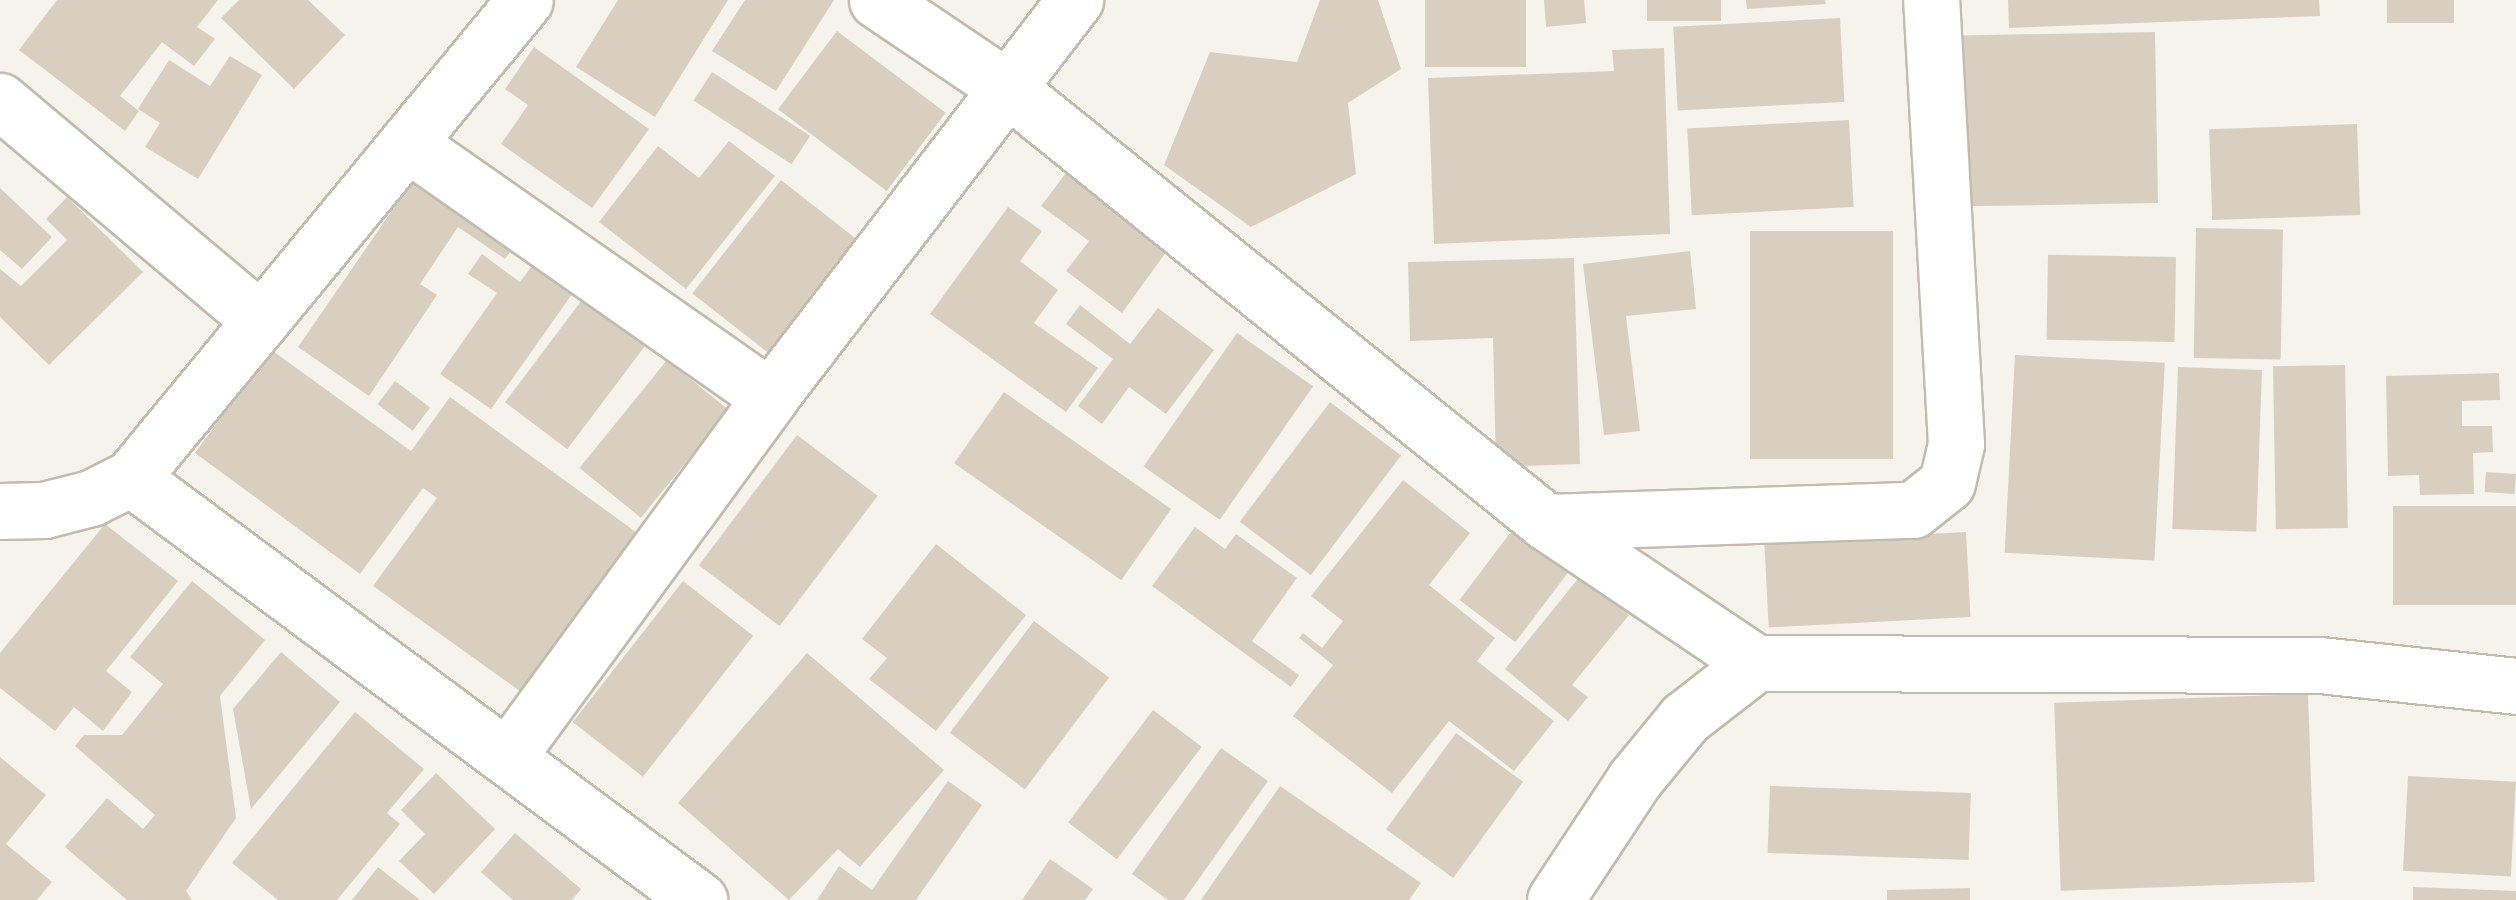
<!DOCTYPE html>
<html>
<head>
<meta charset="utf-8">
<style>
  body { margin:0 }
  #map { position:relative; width:2516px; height:900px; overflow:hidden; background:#f6f3ec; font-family:Cabin,sans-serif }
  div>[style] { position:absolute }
  .building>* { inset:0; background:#d8cfc1; transform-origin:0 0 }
  .roads { filter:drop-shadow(2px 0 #c2bbae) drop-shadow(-2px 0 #c2bbae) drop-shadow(0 2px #c2bbae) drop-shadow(0 -2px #c2bbae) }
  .minor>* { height:55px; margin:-27.5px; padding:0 27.5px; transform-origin:27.5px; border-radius:27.5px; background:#fff }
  span { translate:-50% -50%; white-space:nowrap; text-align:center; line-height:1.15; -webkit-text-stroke:10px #fff; paint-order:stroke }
</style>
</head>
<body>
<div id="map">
  <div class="building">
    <div style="clip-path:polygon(57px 0,218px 0,197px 27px,215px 39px,194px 66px,162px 42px,120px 96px,139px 111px,125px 131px,19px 50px)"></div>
    <div style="clip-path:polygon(239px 0,308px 0,345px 35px,294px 89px,221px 18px)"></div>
    <div style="clip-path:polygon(618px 0,728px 0,655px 117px,576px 67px)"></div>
    <div style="clip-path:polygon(745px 0,834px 0,776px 91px,712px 51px)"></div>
    <div style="clip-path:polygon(1320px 0,1378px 0,1401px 69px,1348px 103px,1356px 174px,1251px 227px,1164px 165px,1210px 52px,1297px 62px)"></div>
    <div style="left:1425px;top:0;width:101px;height:67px"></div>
    <div style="clip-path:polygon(1544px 0,1584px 0,1586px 23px,1546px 27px)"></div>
    <div style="left:1647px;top:0;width:74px;height:21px"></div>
    <div style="clip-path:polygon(1746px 0,1825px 0,1826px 4px,1747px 9px)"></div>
    <div style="clip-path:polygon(2008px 0,2319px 0,2320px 16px,2009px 28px)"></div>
    <div style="left:2387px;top:0;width:67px;height:23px"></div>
    <div style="left:1840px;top:18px;width:84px;height:167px;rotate:87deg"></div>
    <div style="left:837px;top:31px;width:136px;height:98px;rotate:37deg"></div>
    <div style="left:2155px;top:32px;width:171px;height:194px;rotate:89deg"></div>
    <div style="clip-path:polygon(534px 47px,649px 129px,592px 208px,501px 144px,528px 105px,505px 89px)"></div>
    <div style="clip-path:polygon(1664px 48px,1670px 234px,1434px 244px,1428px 78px,1614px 71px,1612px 50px)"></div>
    <div style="clip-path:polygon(230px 56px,262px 75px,198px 179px,145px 147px,160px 123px,138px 109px,169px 60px,210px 86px)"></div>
    <div style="left:712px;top:72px;width:117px;height:34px;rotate:33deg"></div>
    <div style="left:1849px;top:120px;width:87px;height:162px;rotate:87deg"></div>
    <div style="left:2357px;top:124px;width:91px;height:148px;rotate:88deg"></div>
    <div style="clip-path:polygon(729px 141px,775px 176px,686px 289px,599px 222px,658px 146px,699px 178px)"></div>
    <div style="clip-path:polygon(1069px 169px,1172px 244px,1122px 313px,1066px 271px,1089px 241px,1041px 206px)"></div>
    <div style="clip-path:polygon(420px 170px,520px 238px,505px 259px,458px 227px,420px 284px,437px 295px,369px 396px,298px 347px)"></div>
    <div style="left:781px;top:180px;width:103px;height:144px;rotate:38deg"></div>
    <div style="clip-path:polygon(0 188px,52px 237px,22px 269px,0 250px)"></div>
    <div style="clip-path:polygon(67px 197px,143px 272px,49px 365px,0 317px,0 269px,21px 286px,67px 240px,46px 219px)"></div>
    <div style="clip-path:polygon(1008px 207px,1042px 231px,1020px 261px,1058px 290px,1034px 323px,1098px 368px,1066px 412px,930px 314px)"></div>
    <div style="left:2196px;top:228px;width:87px;height:130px;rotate:1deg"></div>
    <div style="left:1750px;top:231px;width:143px;height:228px"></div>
    <div style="clip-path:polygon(1690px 251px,1696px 309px,1626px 316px,1640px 431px,1604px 435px,1583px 264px)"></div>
    <div style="clip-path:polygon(542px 252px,582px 280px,491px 409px,440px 374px,497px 293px,468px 274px,482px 254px,520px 282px)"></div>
    <div style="left:2176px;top:257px;width:85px;height:128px;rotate:91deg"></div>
    <div style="clip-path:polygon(1574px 258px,1580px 464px,1496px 467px,1493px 338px,1410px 341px,1408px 262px)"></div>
    <div style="left:588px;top:292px;width:78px;height:138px;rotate:37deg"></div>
    <div style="clip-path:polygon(1080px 305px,1130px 344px,1158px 308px,1214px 350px,1166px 414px,1129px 387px,1102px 424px,1078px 406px,1113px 359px,1066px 324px)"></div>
    <div style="left:1237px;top:333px;width:93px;height:163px;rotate:35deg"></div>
    <div style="clip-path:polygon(270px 349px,411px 451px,450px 397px,640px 535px,524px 694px,373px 586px,437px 498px,423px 488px,360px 574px,195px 453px)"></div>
    <div style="left:2015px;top:355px;width:150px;height:198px;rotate:3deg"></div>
    <div style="left:667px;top:360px;width:79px;height:139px;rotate:39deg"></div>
    <div style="left:2345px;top:365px;width:163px;height:72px;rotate:89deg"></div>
    <div style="left:2178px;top:367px;width:84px;height:162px;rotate:2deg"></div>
    <div style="clip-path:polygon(2499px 373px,2500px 400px,2462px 401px,2462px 426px,2492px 426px,2493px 452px,2473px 453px,2474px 494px,2420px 495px,2419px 475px,2388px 476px,2386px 376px)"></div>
    <div style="left:395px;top:381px;width:44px;height:29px;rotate:37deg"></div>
    <div style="left:1004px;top:392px;width:204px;height:87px;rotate:35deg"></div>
    <div style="left:1330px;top:402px;width:89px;height:150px;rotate:37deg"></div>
    <div style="left:797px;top:435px;width:101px;height:163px;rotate:37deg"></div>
    <div style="left:2486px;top:472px;width:30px;height:20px;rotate:4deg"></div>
    <div style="clip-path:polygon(1403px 480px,1470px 533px,1429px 585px,1495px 638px,1477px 661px,1554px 721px,1514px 771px,1449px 721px,1392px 793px,1293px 716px,1333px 665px,1299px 638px,1303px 633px,1322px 648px,1343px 621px,1311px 596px)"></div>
    <div style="left:2393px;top:506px;width:123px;height:99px"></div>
    <div style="clip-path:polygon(105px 524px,178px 581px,106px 671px,132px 692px,103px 731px,74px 707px,55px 731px,0 688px,0 653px)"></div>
    <div style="clip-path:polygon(1195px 527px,1225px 549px,1236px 534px,1297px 578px,1252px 641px,1299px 675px,1291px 687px,1152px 586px)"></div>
    <div style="left:1513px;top:529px;width:70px;height:89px;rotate:37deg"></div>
    <div style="left:1966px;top:532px;width:85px;height:202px;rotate:87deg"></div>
    <div style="clip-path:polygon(936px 544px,1026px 615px,936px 731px,869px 679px,887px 658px,862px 639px)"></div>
    <div style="clip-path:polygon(1581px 575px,1629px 615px,1572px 685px,1588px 697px,1568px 721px,1505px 669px)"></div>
    <div style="clip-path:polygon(192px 581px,265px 640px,220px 696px,236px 818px,186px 891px,192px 900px,127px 900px,65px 847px,107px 798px,143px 829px,155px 815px,75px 746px,84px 735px,122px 735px,163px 684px,130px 657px)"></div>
    <div style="left:683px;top:581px;width:89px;height:179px;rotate:38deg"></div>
    <div style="left:1034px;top:621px;width:94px;height:140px;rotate:37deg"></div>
    <div style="clip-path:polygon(281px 652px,340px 702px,251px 809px,233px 709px)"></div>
    <div style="clip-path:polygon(807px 653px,944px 770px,860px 867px,838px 849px,789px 900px,678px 803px)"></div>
    <div style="left:2308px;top:694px;width:188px;height:254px;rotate:88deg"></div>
    <div style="left:1153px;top:710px;width:61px;height:141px;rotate:37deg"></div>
    <div style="clip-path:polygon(355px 712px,424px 769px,387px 813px,400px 824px,337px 900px,278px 900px,232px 863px)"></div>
    <div style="left:1456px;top:733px;width:83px;height:119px;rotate:36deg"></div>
    <div style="clip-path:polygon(1221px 748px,1268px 781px,1184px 900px,1168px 900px,1132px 874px)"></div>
    <div style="clip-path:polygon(0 757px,46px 795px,6px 844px,52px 882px,37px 900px,0 900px)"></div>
    <div style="clip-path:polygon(436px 773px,495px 829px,434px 894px,399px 861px,425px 834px,401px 810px)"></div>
    <div style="left:2408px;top:776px;width:108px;height:95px;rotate:3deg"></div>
    <div style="clip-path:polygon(948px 781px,982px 805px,916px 900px,817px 900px,839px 866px,872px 890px)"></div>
    <div style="clip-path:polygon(1280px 786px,1421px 883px,1409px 900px,1201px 900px)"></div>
    <div style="left:1770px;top:786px;width:201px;height:67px;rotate:2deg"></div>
    <div style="clip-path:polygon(515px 833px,581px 889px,572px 900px,513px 900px,481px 872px)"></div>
    <div style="clip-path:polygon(1050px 859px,1093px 889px,1085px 900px,1022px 900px)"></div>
    <div style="clip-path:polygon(378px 867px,420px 900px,352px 900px)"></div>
    <div style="clip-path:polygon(2413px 887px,2516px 891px,2516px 900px,2413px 900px)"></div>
    <div style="clip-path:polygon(1970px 888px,1970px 900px,1887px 900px,1887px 890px)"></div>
  </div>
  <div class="roads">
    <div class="minor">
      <div style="left:877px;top:0;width:156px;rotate:34deg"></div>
      <div style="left:1006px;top:87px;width:693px;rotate:38.85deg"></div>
      <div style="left:1546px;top:522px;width:253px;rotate:33.9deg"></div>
      <div style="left:0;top:101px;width:341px;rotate:40.1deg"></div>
      <div style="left:407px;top:143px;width:443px;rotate:35deg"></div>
      <div style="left:131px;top:478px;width:708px;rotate:36.61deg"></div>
      <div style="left:0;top:511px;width:44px;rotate:-1.3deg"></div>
      <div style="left:44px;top:510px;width:49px;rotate:-14.3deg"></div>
      <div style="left:91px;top:498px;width:45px;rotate:-26.6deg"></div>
      <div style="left:131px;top:478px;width:619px;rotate:-50.5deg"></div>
      <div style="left:1546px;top:522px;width:367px;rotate:-1.9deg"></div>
      <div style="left:1913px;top:510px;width:43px;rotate:-38.5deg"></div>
      <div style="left:1947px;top:483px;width:40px;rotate:-77deg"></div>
      <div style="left:1956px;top:444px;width:445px;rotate:-93.2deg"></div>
      <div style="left:507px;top:757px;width:446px;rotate:-53.8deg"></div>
      <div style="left:770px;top:397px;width:501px;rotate:-52.47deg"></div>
      <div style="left:1555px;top:900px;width:144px;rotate:-56.6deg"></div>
      <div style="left:1634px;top:780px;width:80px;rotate:-50.6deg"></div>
      <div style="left:1685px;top:718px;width:90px;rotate:-37.8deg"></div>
      <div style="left:1756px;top:663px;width:564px;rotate:0.2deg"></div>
      <div style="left:2320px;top:665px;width:197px;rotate:6.1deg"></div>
    </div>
  </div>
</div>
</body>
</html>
